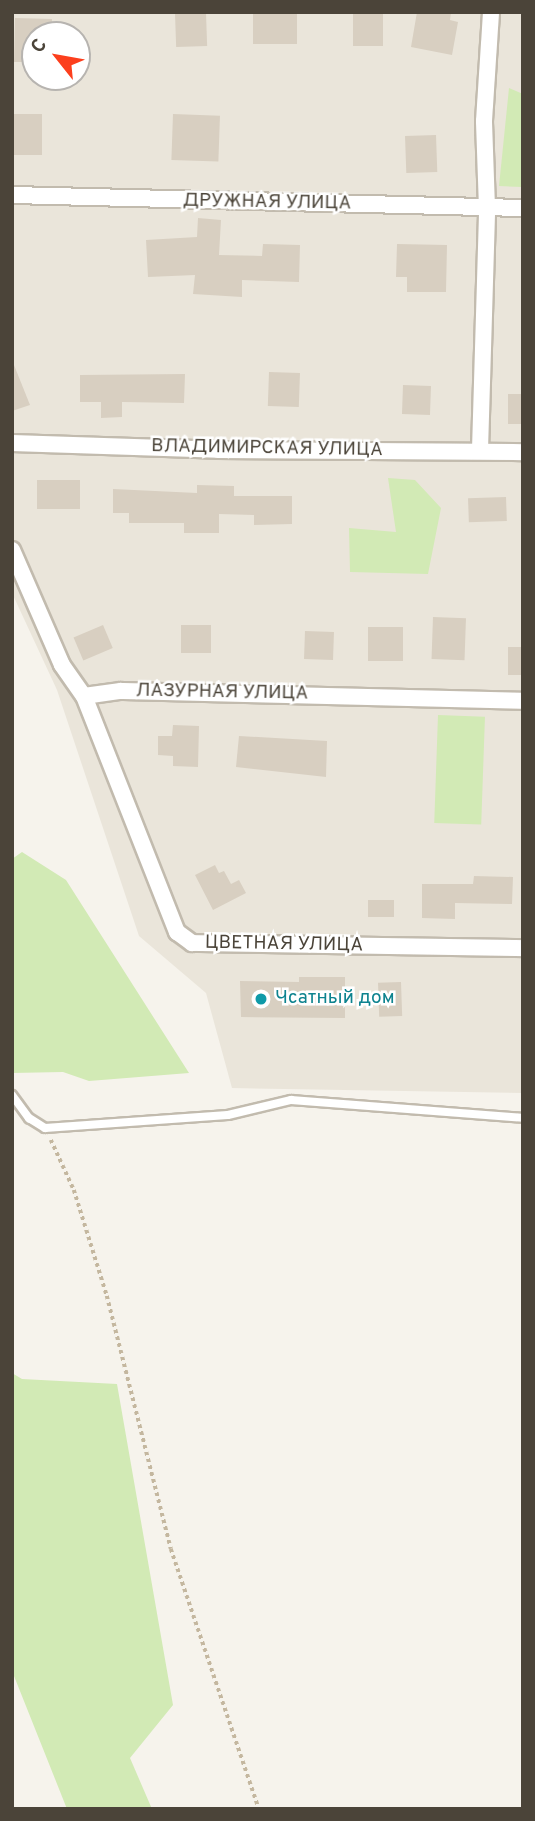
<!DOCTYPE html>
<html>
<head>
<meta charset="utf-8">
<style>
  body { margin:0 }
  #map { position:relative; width:535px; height:1821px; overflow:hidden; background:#f6f3ec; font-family:Overpass,sans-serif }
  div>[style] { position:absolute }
  .residential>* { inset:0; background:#eae5da }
  .green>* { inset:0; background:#d2eab5; transform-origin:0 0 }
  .building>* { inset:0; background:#d8cfc1; transform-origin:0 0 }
  .path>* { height:3.5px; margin-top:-1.75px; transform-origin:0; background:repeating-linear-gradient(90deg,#c4b79f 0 3.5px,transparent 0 7px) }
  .roads { filter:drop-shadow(2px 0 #c2bbae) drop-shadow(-2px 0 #c2bbae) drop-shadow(0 2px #c2bbae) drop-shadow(0 -2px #c2bbae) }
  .service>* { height:8px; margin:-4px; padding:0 4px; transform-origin:4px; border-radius:4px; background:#fff }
  .minor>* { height:16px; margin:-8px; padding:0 8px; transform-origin:8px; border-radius:8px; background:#fff }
  .dots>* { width:19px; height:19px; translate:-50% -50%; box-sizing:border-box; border:4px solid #fff; border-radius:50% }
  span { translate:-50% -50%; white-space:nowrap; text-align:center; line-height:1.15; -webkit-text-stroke:5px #fff; paint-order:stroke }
  .street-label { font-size:19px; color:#4b4439 }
  .culture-label { font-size:19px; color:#0d838f }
  .left { translate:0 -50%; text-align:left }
  .frame { position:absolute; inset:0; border:14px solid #4b4439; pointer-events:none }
  .north { position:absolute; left:21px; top:21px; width:70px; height:70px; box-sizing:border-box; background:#fff; border:2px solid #b7b4b0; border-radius:50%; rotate:301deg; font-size:19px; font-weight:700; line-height:28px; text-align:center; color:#4b4439 }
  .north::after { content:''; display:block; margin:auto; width:24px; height:32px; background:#fc3f1d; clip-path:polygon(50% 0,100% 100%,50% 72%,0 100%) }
</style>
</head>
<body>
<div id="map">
  <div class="residential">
    <div style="clip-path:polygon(evenodd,12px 12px,523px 12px,523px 1093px,232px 1088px,206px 993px,139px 936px,57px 690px,12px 593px,12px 12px,35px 35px,77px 35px,77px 77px,35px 77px,35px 35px)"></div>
  </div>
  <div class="green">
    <div style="clip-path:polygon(509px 88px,523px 94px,523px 187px,499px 186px)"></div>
    <div style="clip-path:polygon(388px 478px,415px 480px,441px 508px,428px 574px,350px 572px,349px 528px,396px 532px)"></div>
    <div style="left:438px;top:715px;width:47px;height:108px;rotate:2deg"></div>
    <div style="clip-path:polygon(22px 852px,66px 880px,189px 1073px,89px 1081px,63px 1072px,12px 1073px,12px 859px)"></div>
    <div style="clip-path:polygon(12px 1373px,22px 1379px,117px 1384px,173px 1705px,130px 1758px,152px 1809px,67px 1809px,12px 1671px)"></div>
  </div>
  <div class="building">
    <div style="left:253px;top:12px;width:44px;height:32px"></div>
    <div style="left:353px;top:12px;width:30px;height:34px"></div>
    <div style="clip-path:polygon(417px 12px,451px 12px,450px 20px,458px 22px,452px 55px,411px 47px)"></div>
    <div style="left:206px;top:13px;width:33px;height:31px;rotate:88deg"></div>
    <div style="clip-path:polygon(15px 18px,52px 19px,51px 35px,35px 35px,35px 62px,14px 62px)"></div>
    <div style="left:12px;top:114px;width:30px;height:41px"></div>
    <div style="left:173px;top:114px;width:47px;height:46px;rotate:2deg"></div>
    <div style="left:436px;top:135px;width:37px;height:31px;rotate:88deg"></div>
    <div style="clip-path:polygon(198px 218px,221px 220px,219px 255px,262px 256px,263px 244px,300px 245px,299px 282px,242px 280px,242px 297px,193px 294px,195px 275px,148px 277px,146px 240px,197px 237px)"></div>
    <div style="clip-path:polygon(397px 244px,447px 245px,446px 292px,407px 292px,407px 277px,396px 277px)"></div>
    <div style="clip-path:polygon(12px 360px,30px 405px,12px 411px)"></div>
    <div style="left:269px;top:372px;width:31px;height:34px;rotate:2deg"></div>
    <div style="clip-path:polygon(185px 374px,184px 403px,122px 402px,122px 417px,101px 418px,101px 402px,80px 402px,80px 375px)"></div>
    <div style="left:403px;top:385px;width:28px;height:29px;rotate:2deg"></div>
    <div style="left:508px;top:394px;width:15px;height:30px"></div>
    <div style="left:37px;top:480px;width:43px;height:29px"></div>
    <div style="clip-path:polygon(197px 485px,234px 486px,234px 496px,292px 496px,292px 524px,254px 525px,254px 515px,219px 514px,219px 533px,184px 533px,184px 523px,129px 523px,129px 513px,113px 513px,113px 489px,197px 493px)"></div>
    <div style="left:506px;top:497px;width:24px;height:38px;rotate:88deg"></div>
    <div style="left:433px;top:617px;width:33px;height:42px;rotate:2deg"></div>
    <div style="left:103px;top:625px;width:25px;height:32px;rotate:67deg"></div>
    <div style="left:211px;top:625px;width:28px;height:30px;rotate:90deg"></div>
    <div style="left:403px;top:627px;width:34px;height:35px;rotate:90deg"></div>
    <div style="left:305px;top:631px;width:29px;height:28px;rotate:2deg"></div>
    <div style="left:508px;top:647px;width:15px;height:28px"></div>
    <div style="clip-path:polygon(173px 725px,199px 726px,198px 767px,173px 766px,173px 756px,158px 755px,158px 736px,172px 736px)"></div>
    <div style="clip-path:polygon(239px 736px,327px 741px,326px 777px,236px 767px)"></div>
    <div style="clip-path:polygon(215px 865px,219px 873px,224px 871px,231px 884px,239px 880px,246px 893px,213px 910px,195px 875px)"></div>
    <div style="clip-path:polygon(474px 876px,513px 877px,512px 904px,455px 903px,455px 919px,422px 918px,422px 884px,473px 884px)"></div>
    <div style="left:368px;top:900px;width:26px;height:17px"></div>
    <div style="clip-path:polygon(299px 977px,345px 977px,345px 1018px,241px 1017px,240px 981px,299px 982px)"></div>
    <div style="left:401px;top:982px;width:34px;height:23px;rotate:88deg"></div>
  </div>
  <div class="path">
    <div style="left:51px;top:1140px;width:55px;rotate:65.3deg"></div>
    <div style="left:74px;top:1190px;width:111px;rotate:72.7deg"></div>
    <div style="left:107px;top:1296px;width:261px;rotate:75.8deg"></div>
    <div style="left:171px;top:1549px;width:274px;rotate:71.3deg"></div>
  </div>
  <div class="roads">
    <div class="service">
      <div style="left:12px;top:1095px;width:29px;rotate:54deg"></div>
      <div style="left:29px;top:1118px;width:19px;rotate:32deg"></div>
      <div style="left:45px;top:1128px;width:183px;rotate:-4.1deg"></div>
      <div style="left:228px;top:1115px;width:65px;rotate:-13.4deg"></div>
      <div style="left:291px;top:1100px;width:233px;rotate:4.4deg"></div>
    </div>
    <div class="minor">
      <div style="left:12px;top:195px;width:511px;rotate:1.46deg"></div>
      <div style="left:12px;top:443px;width:206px;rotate:1.9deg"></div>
      <div style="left:218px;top:450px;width:305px;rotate:0.4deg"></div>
      <div style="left:480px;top:450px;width:242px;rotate:-88.3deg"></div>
      <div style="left:487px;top:208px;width:87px;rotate:-92deg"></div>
      <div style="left:484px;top:121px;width:109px;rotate:-86.3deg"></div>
      <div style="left:12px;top:550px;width:125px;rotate:66.5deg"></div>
      <div style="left:62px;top:665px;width:38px;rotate:55deg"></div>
      <div style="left:84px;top:696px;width:37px;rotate:-8deg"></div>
      <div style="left:121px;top:691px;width:402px;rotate:1.4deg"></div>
      <div style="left:84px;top:696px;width:254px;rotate:68.5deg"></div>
      <div style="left:177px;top:932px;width:19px;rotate:36deg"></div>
      <div style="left:192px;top:943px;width:331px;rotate:0.9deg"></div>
    </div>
  </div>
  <div class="dots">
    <div style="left:261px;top:999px;background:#0f9aa8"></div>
  </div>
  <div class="street-label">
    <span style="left:267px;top:203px;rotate:1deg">ДРУЖНАЯ УЛИЦА</span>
    <span style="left:267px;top:449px;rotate:1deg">ВЛАДИМИРСКАЯ УЛИЦА</span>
    <span style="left:222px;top:693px;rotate:1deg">ЛАЗУРНАЯ УЛИЦА</span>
    <span style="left:284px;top:945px;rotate:1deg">ЦВЕТНАЯ УЛИЦА</span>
  </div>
  <div class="culture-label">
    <span class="left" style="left:275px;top:999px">Чсатный дом</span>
  </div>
  <div class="frame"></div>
  <div class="north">С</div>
</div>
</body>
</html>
